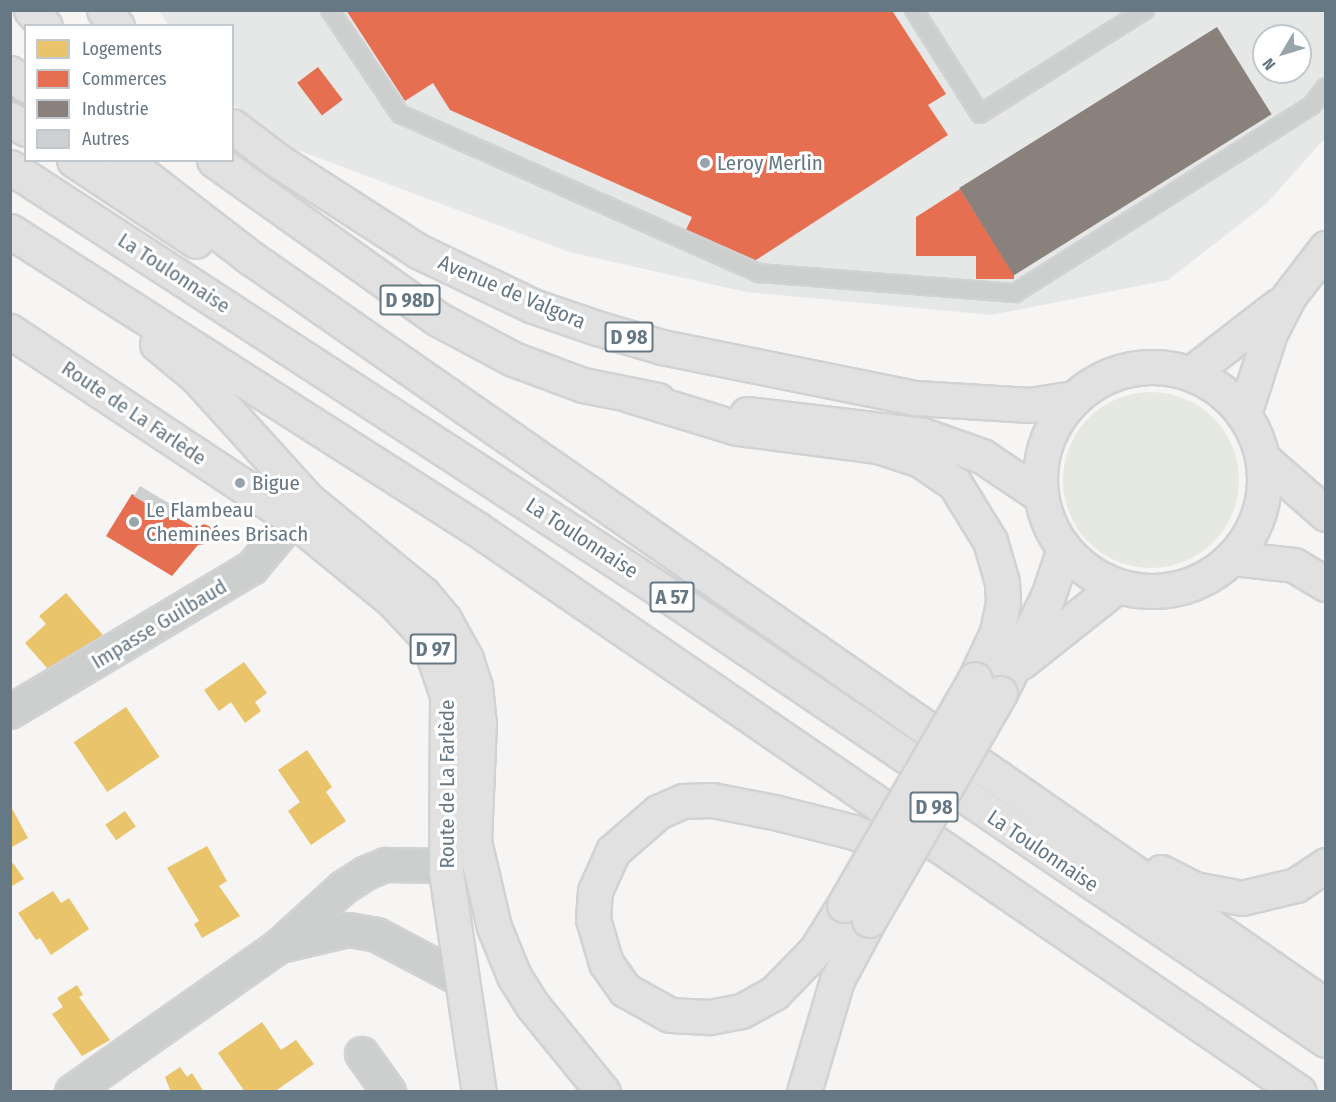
<!DOCTYPE html>
<html>
<head>
<meta charset="utf-8">
<style>
  body { margin:0 }
  #map { position:relative; width:1336px; height:1102px; overflow:hidden; background:#f6f5f4; font-family:"Fira Sans Condensed",sans-serif }
  div>[style] { position:absolute }
  .built>* { inset:0; background:#e6e7e7 }
  .green>* { inset:0; background:#e6e8e2 }
  .round { border-radius:50% }
  .homes>* { inset:0; background:#e9c46a; transform-origin:0 0 }
  .shops>* { inset:0; background:#e76f51; transform-origin:0 0 }
  .industry>* { inset:0; background:#8a817c; transform-origin:0 0 }
  .building>* { inset:0; background:#cecfd0; transform-origin:0 0 }
  .roads { filter:drop-shadow(2px 0 #d1d2d3) drop-shadow(-2px 0 #d1d2d3) drop-shadow(0 2px #d1d2d3) drop-shadow(0 -2px #d1d2d3) }
  .lane>* { height:16px; margin:-8px; padding:0 8px; transform-origin:8px; border-radius:8px; background:#cdcfcf }
  .street>* { height:32px; margin:-16px; padding:0 16px; transform-origin:16px; border-radius:16px; background:#cdcfcf }
  .secondary>* { height:33px; margin:-16.5px; padding:0 16.5px; transform-origin:16.5px; border-radius:16.5px; background:#e1e1e2 }
  .primary>* { height:33px; margin:-16.5px; padding:0 16.5px; transform-origin:16.5px; border-radius:16.5px; background:#e1e1e2 }
  .primary>.ring { margin:-16.5px; padding:0; box-sizing:content-box; background:none; border:33px solid #e1e1e2; border-radius:50% }
  .highway>* { height:33px; margin:-16.5px; padding:0 16.5px; transform-origin:16.5px; border-radius:16.5px; background:#e1e1e2 }
  .bridges { filter:drop-shadow(2px 0 #d2d2d2) drop-shadow(-2px 0 #d2d2d2) drop-shadow(0 2px #d2d2d2) drop-shadow(0 -2px #d2d2d2) }
  .primary-bridge>* { height:33px; margin:-16.5px; padding:0 16.5px; transform-origin:16.5px; border-radius:16.5px; background:#e1e1e2 }
  .highway-bridge>* { height:33px; margin:-16.5px; padding:0 16.5px; transform-origin:16.5px; border-radius:16.5px; background:#e1e1e2 }
  .dots>* { width:16px; height:16px; translate:-50% -50%; box-sizing:border-box; border:3px solid #fff; border-radius:50% }
  span { translate:-50% -50%; white-space:nowrap; text-align:center; line-height:1.15; -webkit-text-stroke:6px #fff; paint-order:stroke }
  .shield-label span { padding:2px 4px; background:#fff; border:2px solid; border-radius:4px; -webkit-text-stroke-width:0 }
  .shield-label { font-size:20px; color:#667884; font-weight:700 }
  .poi-label { font-size:21px; color:#667884 }
  .left { translate:0 -50%; text-align:left }
  .street-label { font-size:21px; color:#667884 }
  .frame { position:absolute; inset:0; border:12px solid #667884; pointer-events:none }
  .legend { position:absolute; left:24px; top:24px; width:210px; height:138px; box-sizing:border-box; background:#fff; border:2px solid #c2c9ce; margin:0; padding:8px 10px; list-style:none; font-size:18px; color:#667884 }
  .legend li { display:flex; align-items:center; gap:12px; height:30px }
  .legend b { width:30px; border:2px solid #c2c9ce }
  .north { position:absolute; left:1252px; top:24px; width:60px; height:60px; box-sizing:border-box; background:#fff; border:2px solid #c2c9ce; border-radius:50%; rotate:232deg; font-size:16px; font-weight:700; line-height:24px; text-align:center; color:#667884 }
  .north::after { content:''; display:block; margin:auto; width:21px; height:27px; background:#98a4ab; clip-path:polygon(50% 0,100% 100%,50% 72%,0 100%) }
</style>
</head>
<body>
<div id="map">
  <div class="built">
    <div style="clip-path:polygon(evenodd,159px 11px,1325px 11px,1325px 138px,1267px 203px,1168px 280px,992px 315px,746px 292px,569px 252px,292px 148px,233px 105px,232px 26px,168px 25px,159px 11px,1264px 36px,1300px 36px,1300px 72px,1264px 72px,1264px 36px)"></div>
  </div>
  <div class="green">
    <div class="round" style="left:1063px;top:392px;width:176px;height:176px"></div>
  </div>
  <div class="homes">
    <div style="clip-path:polygon(66px 593px,103px 635px,48px 669px,25px 643px,46px 624px,39px 616px)"></div>
    <div style="clip-path:polygon(244px 662px,267px 693px,255px 702px,261px 711px,245px 723px,231px 702px,219px 711px,204px 690px)"></div>
    <div style="left:126px;top:707px;width:60px;height:63px;rotate:56deg"></div>
    <div style="clip-path:polygon(307px 750px,332px 787px,326px 792px,346px 821px,311px 845px,288px 811px,300px 802px,278px 770px)"></div>
    <div style="clip-path:polygon(10px 805px,28px 838px,10px 848px)"></div>
    <div style="left:125px;top:811px;width:19px;height:24px;rotate:55deg"></div>
    <div style="clip-path:polygon(207px 846px,227px 881px,219px 886px,240px 916px,202px 938px,194px 924px,199px 921px,167px 868px)"></div>
    <div style="clip-path:polygon(13px 863px,24px 879px,10px 887px,10px 865px)"></div>
    <div style="clip-path:polygon(53px 891px,61px 903px,69px 898px,89px 929px,51px 955px,40px 938px,36px 940px,18px 913px)"></div>
    <div style="clip-path:polygon(77px 985px,83px 995px,79px 997px,110px 1040px,82px 1056px,52px 1014px,63px 1007px,57px 998px)"></div>
    <div style="clip-path:polygon(262px 1022px,281px 1050px,296px 1040px,314px 1064px,274px 1092px,245px 1092px,218px 1053px)"></div>
    <div style="clip-path:polygon(180px 1067px,187px 1077px,192px 1073px,204px 1092px,171px 1092px,165px 1077px)"></div>
  </div>
  <div class="shops">
    <div style="clip-path:polygon(346px 10px,885px 10px,893px 12px,946px 94px,928px 105px,948px 135px,753px 262px,685px 232px,692px 217px,450px 110px,433px 83px,405px 101px)"></div>
    <div style="left:318px;top:67px;width:41px;height:26px;rotate:53deg"></div>
    <div style="clip-path:polygon(960px 189px,1014px 275px,1014px 279px,976px 279px,976px 256px,916px 256px,916px 217px)"></div>
    <div style="clip-path:polygon(132px 494px,196px 528px,204px 524px,214px 528px,212px 543px,198px 545px,172px 576px,106px 536px)"></div>
  </div>
  <div class="industry">
    <div style="left:1217px;top:27px;width:103px;height:304px;rotate:58deg"></div>
  </div>
  <div class="building">
    <div style="left:140px;top:486px;width:41px;height:12px;rotate:31deg"></div>
  </div>
  <div class="roads">
    <div class="lane">
      <div style="left:330px;top:10px;width:125px;rotate:56.1deg"></div>
      <div style="left:400px;top:114px;width:393px;rotate:23.9deg"></div>
      <div style="left:759px;top:273px;width:257px;rotate:4.5deg"></div>
      <div style="left:1015px;top:293px;width:350px;rotate:-32.3deg"></div>
      <div style="left:1311px;top:106px;width:24px;rotate:-52deg"></div>
      <div style="left:914px;top:10px;width:123px;rotate:57.6deg"></div>
      <div style="left:980px;top:114px;width:195px;rotate:-32.2deg"></div>
    </div>
    <div class="street">
      <div style="left:10px;top:95px;width:19px;rotate:32deg"></div>
      <div style="left:10px;top:712px;width:282px;rotate:-30.8deg"></div>
      <div style="left:252px;top:568px;width:64px;rotate:-50.1deg"></div>
      <div style="left:281px;top:946px;width:70px;rotate:-13.2deg"></div>
      <div style="left:349px;top:930px;width:28px;rotate:10deg"></div>
      <div style="left:377px;top:935px;width:96px;rotate:27.9deg"></div>
      <div style="left:362px;top:1054px;width:47px;rotate:54.6deg"></div>
      <div style="left:72px;top:1092px;width:252px;rotate:-35.1deg"></div>
      <div style="left:278px;top:947px;width:88px;rotate:-42.2deg"></div>
      <div style="left:343px;top:888px;width:27px;rotate:-33deg"></div>
      <div style="left:366px;top:873px;width:22px;rotate:-22deg"></div>
      <div style="left:386px;top:865px;width:59px;rotate:1deg"></div>
    </div>
    <div class="secondary">
      <div style="left:1191px;top:373px;width:111px;rotate:-37.7deg"></div>
      <div style="left:1244px;top:414px;width:85px;rotate:-72.2deg"></div>
      <div style="left:1270px;top:333px;width:42px;rotate:-62.8deg"></div>
      <div style="left:1289px;top:296px;width:61px;rotate:-52.4deg"></div>
    </div>
    <div class="primary">
      <div style="left:31px;top:10px;width:21px;rotate:49deg"></div>
      <div style="left:104px;top:10px;width:21px;rotate:51deg"></div>
      <div style="left:232px;top:126px;width:56px;rotate:37.1deg"></div>
      <div style="left:277px;top:160px;width:168px;rotate:32.8deg"></div>
      <div style="left:418px;top:251px;width:127px;rotate:25.6deg"></div>
      <div style="left:533px;top:306px;width:68px;rotate:19deg"></div>
      <div style="left:597px;top:328px;width:68px;rotate:16.3deg"></div>
      <div style="left:662px;top:347px;width:259px;rotate:11.4deg"></div>
      <div style="left:916px;top:398px;width:114px;rotate:3.5deg"></div>
      <div style="left:1030px;top:405px;width:44px;rotate:-9.2deg"></div>
      <div style="left:214px;top:160px;width:272px;rotate:35.4deg"></div>
      <div style="left:436px;top:318px;width:87px;rotate:28deg"></div>
      <div style="left:513px;top:359px;width:75px;rotate:20.4deg"></div>
      <div style="left:583px;top:385px;width:76px;rotate:11.3deg"></div>
      <div style="left:10px;top:331px;width:340px;rotate:33.6deg"></div>
      <div style="left:293px;top:519px;width:128px;rotate:39.3deg"></div>
      <div style="left:392px;top:600px;width:51px;rotate:46.6deg"></div>
      <div style="left:427px;top:637px;width:61px;rotate:71deg"></div>
      <div style="left:447px;top:695px;width:177px;rotate:90.3deg"></div>
      <div style="left:446px;top:872px;width:222px;rotate:81.5deg"></div>
      <div class="ring" style="left:1040px;top:367px;width:191px;height:191px"></div>
      <div style="left:747px;top:414px;width:177px;rotate:6.8deg"></div>
      <div style="left:923px;top:435px;width:63px;rotate:19.6deg"></div>
      <div style="left:982px;top:456px;width:70px;rotate:33.9deg"></div>
      <div style="left:1021px;top:662px;width:122px;rotate:-38.4deg"></div>
      <div style="left:1000px;top:693px;width:108px;rotate:-63.7deg"></div>
      <div style="left:1048px;top:596px;width:50px;rotate:-71.2deg"></div>
      <div style="left:804px;top:1092px;width:117px;rotate:-73.6deg"></div>
      <div style="left:837px;top:980px;width:68px;rotate:-61.9deg"></div>
    </div>
    <div class="highway">
      <div style="left:10px;top:73px;width:20px;rotate:37deg"></div>
      <div style="left:10px;top:119px;width:19px;rotate:32deg"></div>
      <div style="left:74px;top:160px;width:146px;rotate:33.6deg"></div>
      <div style="left:124px;top:160px;width:160px;rotate:37.7deg"></div>
      <div style="left:251px;top:258px;width:1310px;rotate:34.83deg"></div>
      <div style="left:10px;top:167px;width:774px;rotate:33.03deg"></div>
      <div style="left:659px;top:589px;width:805px;rotate:34.07deg"></div>
      <div style="left:10px;top:231px;width:554px;rotate:32.54deg"></div>
      <div style="left:477px;top:529px;width:996px;rotate:34.41deg"></div>
      <div style="left:157px;top:344px;width:50px;rotate:39.4deg"></div>
      <div style="left:196px;top:376px;width:166px;rotate:47.9deg"></div>
      <div style="left:307px;top:499px;width:150px;rotate:39.3deg"></div>
      <div style="left:423px;top:594px;width:33px;rotate:50deg"></div>
      <div style="left:444px;top:619px;width:46px;rotate:61.2deg"></div>
      <div style="left:466px;top:659px;width:28px;rotate:72deg"></div>
      <div style="left:475px;top:686px;width:36px;rotate:84deg"></div>
      <div style="left:479px;top:722px;width:119px;rotate:92.4deg"></div>
      <div style="left:474px;top:841px;width:88px;rotate:76.9deg"></div>
      <div style="left:494px;top:927px;width:53px;rotate:67.8deg"></div>
      <div style="left:514px;top:976px;width:36px;rotate:58deg"></div>
      <div style="left:533px;top:1006px;width:111px;rotate:50.9deg"></div>
      <div style="left:629px;top:395px;width:113px;rotate:17deg"></div>
      <div style="left:737px;top:428px;width:142px;rotate:7.3deg"></div>
      <div style="left:878px;top:446px;width:44px;rotate:18.4deg"></div>
      <div style="left:920px;top:460px;width:42px;rotate:34.4deg"></div>
      <div style="left:955px;top:484px;width:67px;rotate:58.4deg"></div>
      <div style="left:990px;top:541px;width:43px;rotate:73.7deg"></div>
      <div style="left:1002px;top:582px;width:21px;rotate:87deg"></div>
      <div style="left:1003px;top:603px;width:30px;rotate:102deg"></div>
      <div style="left:997px;top:632px;width:52px;rotate:115.1deg"></div>
      <div style="left:1262px;top:458px;width:85px;rotate:41.2deg"></div>
      <div style="left:1232px;top:558px;width:62px;rotate:6.4deg"></div>
      <div style="left:1294px;top:565px;width:37px;rotate:31deg"></div>
      <div style="left:1161px;top:872px;width:37px;rotate:27deg"></div>
      <div style="left:1194px;top:889px;width:49px;rotate:10.6deg"></div>
      <div style="left:1242px;top:898px;width:56px;rotate:-13.5deg"></div>
      <div style="left:1296px;top:885px;width:36px;rotate:-34deg"></div>
      <div style="left:844px;top:905px;width:53px;rotate:121.9deg"></div>
      <div style="left:816px;top:950px;width:60px;rotate:134.3deg"></div>
      <div style="left:774px;top:993px;width:38px;rotate:151deg"></div>
      <div style="left:741px;top:1011px;width:33px;rotate:169deg"></div>
      <div style="left:709px;top:1017px;width:39px;rotate:-177deg"></div>
      <div style="left:670px;top:1015px;width:51px;rotate:-150.9deg"></div>
      <div style="left:625px;top:990px;width:33px;rotate:-125deg"></div>
      <div style="left:606px;top:963px;width:46px;rotate:-106.5deg"></div>
      <div style="left:593px;top:919px;width:28px;rotate:-86deg"></div>
      <div style="left:595px;top:891px;width:44px;rotate:-65.8deg"></div>
      <div style="left:613px;top:851px;width:60px;rotate:-40.9deg"></div>
      <div style="left:658px;top:812px;width:27px;rotate:-24deg"></div>
      <div style="left:683px;top:801px;width:29px;rotate:-2deg"></div>
      <div style="left:712px;top:800px;width:63px;rotate:11deg"></div>
      <div style="left:774px;top:812px;width:81px;rotate:14.2deg"></div>
      <div style="left:853px;top:832px;width:58px;rotate:21.3deg"></div>
    </div>
  </div>
  <div class="bridges">
    <div class="primary-bridge">
      <div style="left:869px;top:920px;width:262px;rotate:-60deg"></div>
    </div>
    <div class="highway-bridge">
      <div style="left:844px;top:905px;width:261px;rotate:-59.9deg"></div>
    </div>
  </div>
  <div class="dots">
    <div style="left:705px;top:163px;background:#98a4ab"></div>
    <div style="left:240px;top:483px;background:#98a4ab"></div>
    <div style="left:134px;top:522px;background:#98a4ab"></div>
  </div>
  <div class="shield-label">
    <span style="left:410px;top:300px">D 98D</span>
    <span style="left:629px;top:337px">D 98</span>
    <span style="left:672px;top:597px">A 57</span>
    <span style="left:433px;top:649px">D 97</span>
    <span style="left:934px;top:807px">D 98</span>
  </div>
  <div class="poi-label">
    <span class="left" style="left:717px;top:163px">Leroy Merlin</span>
    <span class="left" style="left:252px;top:483px">Bigue</span>
    <span class="left" style="left:146px;top:522px">Le Flambeau<br>Cheminées Brisach</span>
  </div>
  <div class="street-label">
    <span style="left:174px;top:273px;rotate:33deg">La Toulonnaise</span>
    <span style="left:512px;top:292px;rotate:23deg">Avenue de Valgora</span>
    <span style="left:134px;top:413px;rotate:34deg">Route de La Farlède</span>
    <span style="left:582px;top:538px;rotate:33deg">La Toulonnaise</span>
    <span style="left:159px;top:624px;rotate:-31deg">Impasse Guilbaud</span>
    <span style="left:447px;top:784px;rotate:-90deg">Route de La Farlède</span>
    <span style="left:1043px;top:851px;rotate:34deg">La Toulonnaise</span>
  </div>
  <div class="frame"></div>
  <ul class="legend">
  <li><b style="height:16px;background:#e9c46a"></b>Logements</li>
  <li><b style="height:16px;background:#e76f51"></b>Commerces</li>
  <li><b style="height:16px;background:#8a817c"></b>Industrie</li>
  <li><b style="height:16px;background:#cecfd0"></b>Autres</li>
  </ul>
  <div class="north">N</div>
</div>
</body>
</html>
